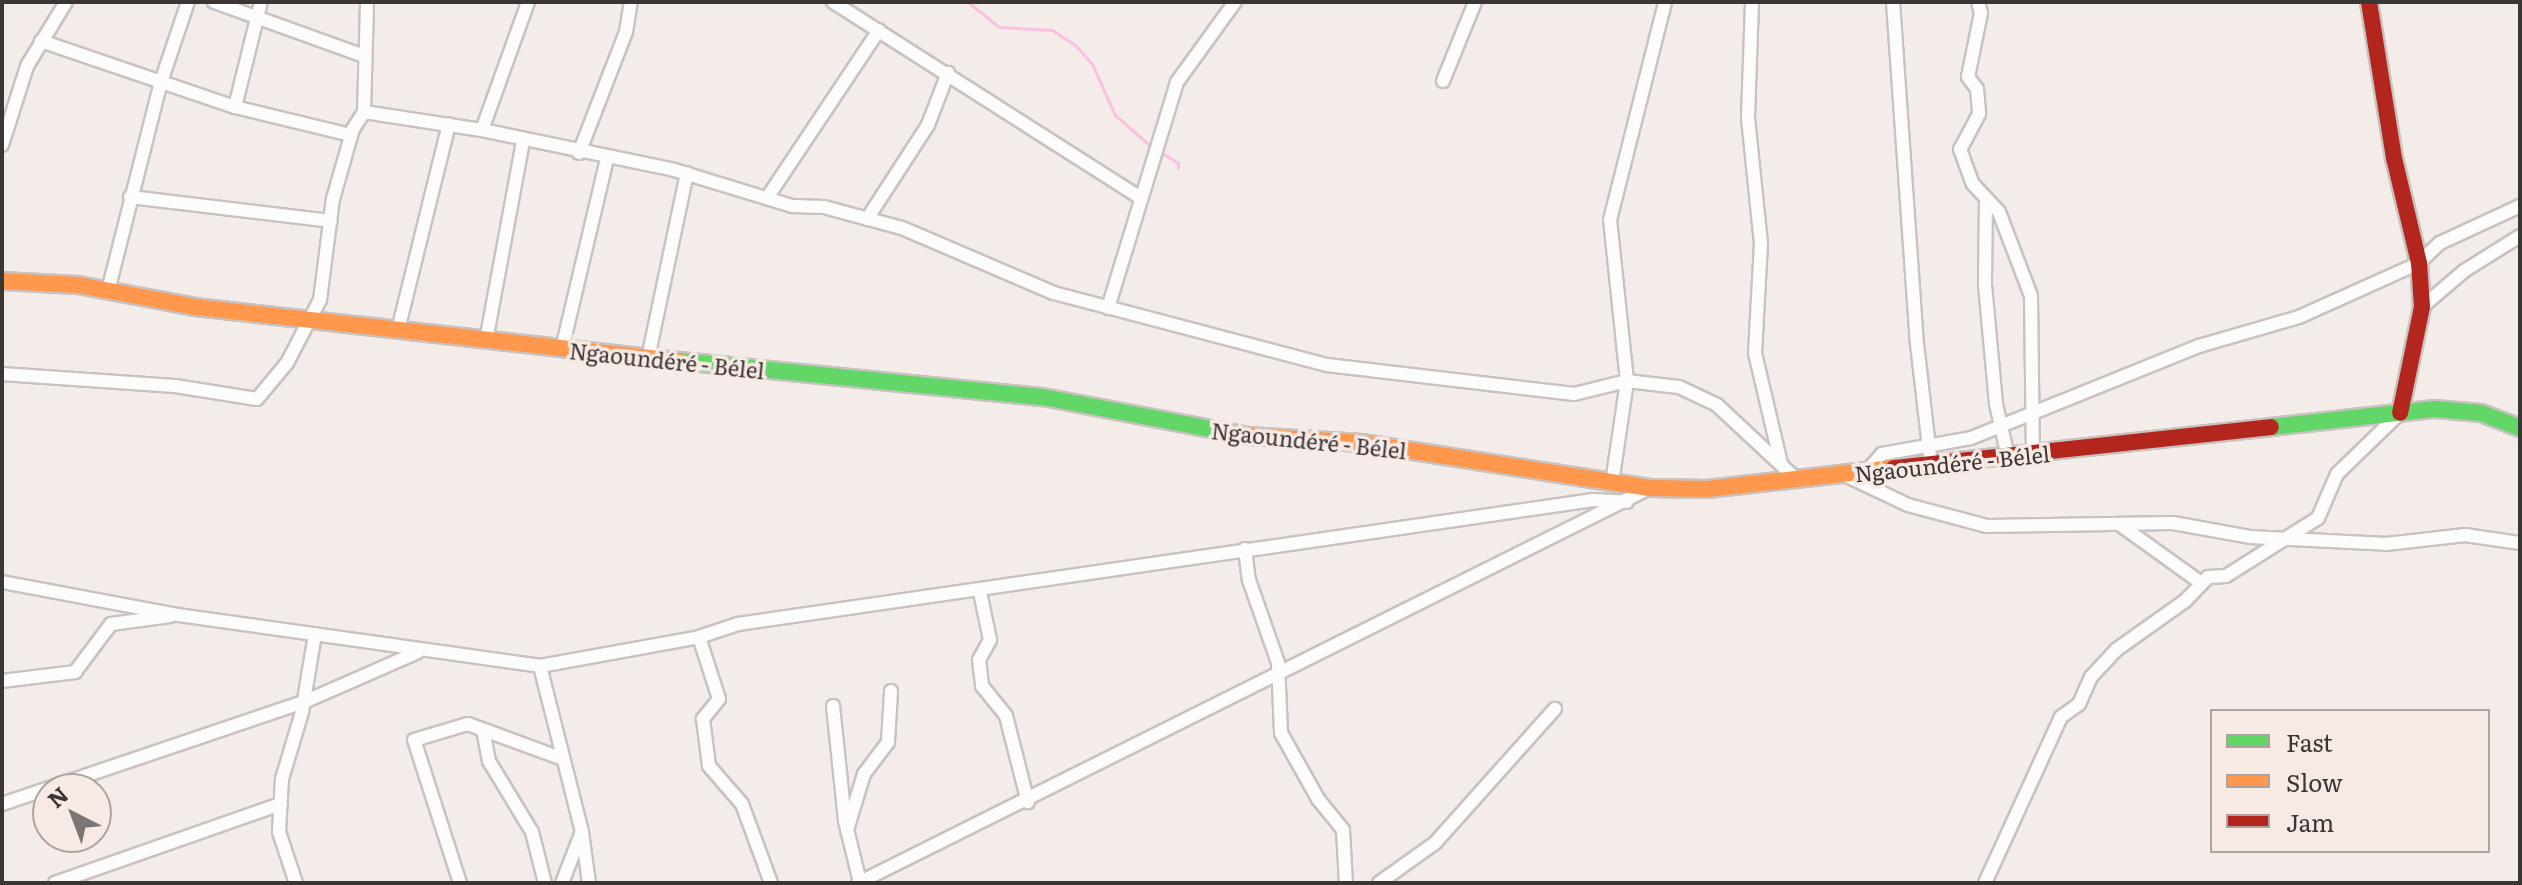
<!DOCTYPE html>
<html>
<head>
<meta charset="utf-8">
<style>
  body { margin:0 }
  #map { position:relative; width:2522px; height:885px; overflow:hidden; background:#f3ece9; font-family:Literata,serif }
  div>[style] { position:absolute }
  .stream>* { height:3px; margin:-1.5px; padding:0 1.5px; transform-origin:1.5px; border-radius:1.5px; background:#fbc1de }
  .roads { filter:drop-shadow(2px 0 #c8c2c0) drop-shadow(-2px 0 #c8c2c0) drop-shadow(0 2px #c8c2c0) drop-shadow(0 -2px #c8c2c0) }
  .street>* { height:12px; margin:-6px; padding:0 6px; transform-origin:6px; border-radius:6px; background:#fdfcfc }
  .fast>* { height:16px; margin:-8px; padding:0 8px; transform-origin:8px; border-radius:8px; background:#63d668 }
  .slow>* { height:16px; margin:-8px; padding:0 8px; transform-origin:8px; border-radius:8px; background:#ff974d }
  .jam>* { height:16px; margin:-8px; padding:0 8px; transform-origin:8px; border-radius:8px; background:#b3261e }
  span { translate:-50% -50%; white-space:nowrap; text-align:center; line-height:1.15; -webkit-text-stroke:7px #f7eae5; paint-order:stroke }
  .street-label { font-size:22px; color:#3b3534 }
  .frame { position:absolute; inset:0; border:4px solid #3b3534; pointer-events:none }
  .legend { position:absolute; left:2210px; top:709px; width:280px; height:144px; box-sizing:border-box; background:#f7eae5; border:2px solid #aca29e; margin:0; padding:10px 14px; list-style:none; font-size:24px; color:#3b3534 }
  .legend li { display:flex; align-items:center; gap:16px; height:40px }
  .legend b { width:40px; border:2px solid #aca29e }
  .north { position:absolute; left:32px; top:773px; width:80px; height:80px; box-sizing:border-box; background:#f7eae5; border:2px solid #aca29e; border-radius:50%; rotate:318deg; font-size:22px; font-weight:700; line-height:32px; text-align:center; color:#3b3534 }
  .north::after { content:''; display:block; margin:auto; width:28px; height:36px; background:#7b7573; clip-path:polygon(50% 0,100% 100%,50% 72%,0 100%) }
</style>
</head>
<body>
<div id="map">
  <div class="stream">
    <div style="left:968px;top:2px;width:40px;rotate:39deg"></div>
    <div style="left:999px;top:27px;width:53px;rotate:3.2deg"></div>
    <div style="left:1052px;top:30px;width:27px;rotate:33deg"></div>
    <div style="left:1075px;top:45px;width:25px;rotate:48deg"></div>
    <div style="left:1092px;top:64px;width:56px;rotate:65.7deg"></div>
    <div style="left:1115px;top:115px;width:50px;rotate:41deg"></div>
    <div style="left:1160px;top:152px;width:21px;rotate:31deg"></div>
    <div style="left:1178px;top:163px;width:5px;rotate:90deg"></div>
  </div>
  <div class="roads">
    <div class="street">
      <div style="left:214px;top:2px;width:159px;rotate:19.8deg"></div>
      <div style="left:833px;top:2px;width:363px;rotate:32.5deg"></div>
      <div style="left:1752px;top:2px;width:116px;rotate:92deg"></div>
      <div style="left:1748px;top:118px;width:126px;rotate:84.1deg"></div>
      <div style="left:1761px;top:243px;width:110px;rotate:93.1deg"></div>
      <div style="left:1755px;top:353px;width:114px;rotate:76.8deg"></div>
      <div style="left:1893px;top:2px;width:334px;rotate:86deg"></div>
      <div style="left:1916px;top:335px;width:131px;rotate:83.4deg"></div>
      <div style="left:1978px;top:2px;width:11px;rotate:75deg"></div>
      <div style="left:1981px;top:13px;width:65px;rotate:101.5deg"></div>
      <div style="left:1968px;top:77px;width:15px;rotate:53deg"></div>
      <div style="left:1977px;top:89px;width:25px;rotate:85deg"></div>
      <div style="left:1979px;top:114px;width:40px;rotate:118deg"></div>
      <div style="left:1960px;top:149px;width:37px;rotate:70deg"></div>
      <div style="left:1973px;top:184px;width:38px;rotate:47deg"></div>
      <div style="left:1999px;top:212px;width:90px;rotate:69.1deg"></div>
      <div style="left:2031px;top:296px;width:158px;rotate:89.3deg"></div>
      <div style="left:41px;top:41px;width:205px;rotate:18.8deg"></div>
      <div style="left:235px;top:107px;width:119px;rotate:13.6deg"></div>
      <div style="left:1443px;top:81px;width:85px;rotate:-67.9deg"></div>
      <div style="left:235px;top:107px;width:108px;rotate:-76.1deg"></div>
      <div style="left:364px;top:112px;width:119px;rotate:8.7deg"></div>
      <div style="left:482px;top:130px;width:193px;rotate:11.7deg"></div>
      <div style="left:671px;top:169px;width:127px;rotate:17deg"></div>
      <div style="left:792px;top:206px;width:32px;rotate:2deg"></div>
      <div style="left:824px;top:207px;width:81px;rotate:15.1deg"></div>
      <div style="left:902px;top:228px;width:165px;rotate:23.2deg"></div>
      <div style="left:1054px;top:293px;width:282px;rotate:14.8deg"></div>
      <div style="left:1327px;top:365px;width:249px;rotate:6.7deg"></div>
      <div style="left:1574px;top:394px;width:55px;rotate:-13.8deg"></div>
      <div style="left:1627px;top:381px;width:52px;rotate:6.6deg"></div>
      <div style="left:1679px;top:387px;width:42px;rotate:25.3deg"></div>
      <div style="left:1717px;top:405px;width:105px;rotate:43.1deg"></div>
      <div style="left:482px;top:130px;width:136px;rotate:-70.2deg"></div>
      <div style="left:2px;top:145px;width:83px;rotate:-72.4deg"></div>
      <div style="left:27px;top:66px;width:75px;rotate:-58.6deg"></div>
      <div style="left:579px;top:153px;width:130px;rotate:-68.8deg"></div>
      <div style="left:626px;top:32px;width:30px;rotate:-81deg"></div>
      <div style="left:769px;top:195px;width:198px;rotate:-56.3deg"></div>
      <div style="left:130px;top:197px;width:202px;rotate:6.8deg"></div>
      <div style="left:1986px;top:199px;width:86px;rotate:90.7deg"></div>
      <div style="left:1985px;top:285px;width:120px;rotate:84.7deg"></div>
      <div style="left:1996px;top:404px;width:54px;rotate:77.2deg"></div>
      <div style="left:867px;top:219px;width:112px;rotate:-57deg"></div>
      <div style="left:928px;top:125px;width:56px;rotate:-69deg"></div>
      <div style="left:108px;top:291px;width:216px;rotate:-75.8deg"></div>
      <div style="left:161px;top:82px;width:84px;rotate:-71.4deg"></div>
      <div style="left:2422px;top:307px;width:55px;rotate:-40.6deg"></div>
      <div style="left:2464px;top:271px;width:66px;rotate:-32deg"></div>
      <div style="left:1108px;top:308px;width:236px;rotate:-73deg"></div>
      <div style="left:1177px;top:82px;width:99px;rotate:-54.1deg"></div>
      <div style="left:398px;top:330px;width:212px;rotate:-76.1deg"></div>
      <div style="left:486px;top:341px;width:203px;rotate:-79.5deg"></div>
      <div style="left:562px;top:349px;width:196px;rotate:-76.7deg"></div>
      <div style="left:648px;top:358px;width:189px;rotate:-78.1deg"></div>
      <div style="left:2px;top:374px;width:173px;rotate:4deg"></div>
      <div style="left:175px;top:386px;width:83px;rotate:9deg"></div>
      <div style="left:257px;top:399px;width:47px;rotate:-50.2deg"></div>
      <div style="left:287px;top:363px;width:71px;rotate:-62.4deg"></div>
      <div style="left:320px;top:300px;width:102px;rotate:-82.7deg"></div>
      <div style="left:333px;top:199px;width:73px;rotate:-74.1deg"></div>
      <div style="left:353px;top:129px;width:20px;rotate:-57deg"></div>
      <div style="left:364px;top:112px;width:110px;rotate:-88.4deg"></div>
      <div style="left:1868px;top:470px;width:21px;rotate:-49deg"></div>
      <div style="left:1882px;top:454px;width:90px;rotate:-10.2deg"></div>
      <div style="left:1971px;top:438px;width:246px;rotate:-22deg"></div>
      <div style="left:2199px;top:346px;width:104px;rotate:-16.2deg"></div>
      <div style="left:2299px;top:317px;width:132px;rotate:-24.2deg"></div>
      <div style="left:2419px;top:263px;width:29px;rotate:-44deg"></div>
      <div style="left:2440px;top:243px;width:88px;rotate:-24.8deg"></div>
      <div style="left:1845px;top:475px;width:70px;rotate:25.5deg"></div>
      <div style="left:1908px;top:505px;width:82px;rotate:14.9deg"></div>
      <div style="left:1987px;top:526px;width:186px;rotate:-0.9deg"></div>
      <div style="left:2173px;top:523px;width:78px;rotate:10.3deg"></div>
      <div style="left:2250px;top:537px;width:136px;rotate:2.9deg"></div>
      <div style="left:2386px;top:544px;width:80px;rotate:-6.5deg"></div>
      <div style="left:2465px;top:535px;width:56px;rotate:8.3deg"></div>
      <div style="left:1612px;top:483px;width:103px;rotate:-81.6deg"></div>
      <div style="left:1627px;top:381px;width:162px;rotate:-96deg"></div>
      <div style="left:1610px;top:220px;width:225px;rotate:-75.8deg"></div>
      <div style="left:2119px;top:524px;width:101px;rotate:35.7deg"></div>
      <div style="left:1245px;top:549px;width:31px;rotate:83deg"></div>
      <div style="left:1249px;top:580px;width:88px;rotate:70.7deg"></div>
      <div style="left:1278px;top:663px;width:70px;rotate:87.5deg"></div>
      <div style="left:1281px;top:733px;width:76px;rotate:60.7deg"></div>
      <div style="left:1318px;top:799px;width:40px;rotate:51deg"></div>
      <div style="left:1343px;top:830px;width:53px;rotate:86.8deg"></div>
      <div style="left:2px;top:582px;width:179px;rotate:10.6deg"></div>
      <div style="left:178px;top:615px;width:366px;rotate:8deg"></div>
      <div style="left:540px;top:666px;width:171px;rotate:75.8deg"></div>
      <div style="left:582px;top:832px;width:51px;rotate:82.2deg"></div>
      <div style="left:980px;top:592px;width:49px;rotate:78.2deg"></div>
      <div style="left:990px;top:640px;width:23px;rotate:119deg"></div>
      <div style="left:979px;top:660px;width:26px;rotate:83deg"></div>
      <div style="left:982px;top:686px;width:38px;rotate:51deg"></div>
      <div style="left:1006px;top:716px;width:89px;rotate:75.7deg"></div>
      <div style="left:699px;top:637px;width:65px;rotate:72.1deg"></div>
      <div style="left:719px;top:699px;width:26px;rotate:129deg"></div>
      <div style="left:703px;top:719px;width:47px;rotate:82.7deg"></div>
      <div style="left:709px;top:766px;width:50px;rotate:49deg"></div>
      <div style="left:742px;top:804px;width:84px;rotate:69.8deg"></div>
      <div style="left:540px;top:666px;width:162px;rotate:-10.3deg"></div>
      <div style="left:699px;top:637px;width:41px;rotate:-18.4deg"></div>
      <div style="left:738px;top:624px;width:864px;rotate:-8.25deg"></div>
      <div style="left:1593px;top:500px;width:34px;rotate:3deg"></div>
      <div style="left:2px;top:681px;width:74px;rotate:-7deg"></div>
      <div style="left:75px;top:672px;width:60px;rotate:-53.1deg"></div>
      <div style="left:111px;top:624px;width:60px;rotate:-7.7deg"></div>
      <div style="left:833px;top:706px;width:116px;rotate:84deg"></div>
      <div style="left:845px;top:821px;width:63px;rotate:76.2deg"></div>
      <div style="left:483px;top:730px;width:32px;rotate:79deg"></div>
      <div style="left:489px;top:761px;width:83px;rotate:58.8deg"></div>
      <div style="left:532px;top:832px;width:53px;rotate:75.7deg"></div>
      <div style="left:2px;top:804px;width:319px;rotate:-18.7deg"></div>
      <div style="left:304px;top:702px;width:124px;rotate:-23.7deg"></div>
      <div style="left:847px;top:830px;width:59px;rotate:-73.1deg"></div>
      <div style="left:864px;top:774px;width:40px;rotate:-53deg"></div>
      <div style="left:888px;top:742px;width:51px;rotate:-86.6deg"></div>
      <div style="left:55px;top:883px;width:239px;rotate:-19.3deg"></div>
      <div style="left:296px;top:883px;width:54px;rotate:-108.4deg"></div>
      <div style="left:279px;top:832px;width:53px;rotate:-86.8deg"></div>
      <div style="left:282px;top:779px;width:70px;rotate:-73.4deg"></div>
      <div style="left:302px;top:712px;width:79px;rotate:-80.5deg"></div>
      <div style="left:460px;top:883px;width:150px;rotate:-107.8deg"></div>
      <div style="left:414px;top:740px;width:56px;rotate:-16.5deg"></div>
      <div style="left:468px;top:724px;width:101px;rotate:20.2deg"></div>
      <div style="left:562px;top:883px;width:53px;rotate:-68.8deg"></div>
      <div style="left:858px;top:883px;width:885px;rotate:-26.51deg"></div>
      <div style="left:1379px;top:883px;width:69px;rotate:-35.5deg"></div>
      <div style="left:1435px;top:843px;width:180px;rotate:-48.2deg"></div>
      <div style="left:1985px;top:883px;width:183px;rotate:-65.4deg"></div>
      <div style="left:2061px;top:717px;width:22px;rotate:-36deg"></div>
      <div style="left:2079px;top:704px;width:30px;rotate:-66deg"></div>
      <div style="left:2091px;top:677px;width:37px;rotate:-47deg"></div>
      <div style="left:2116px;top:650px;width:85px;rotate:-35.4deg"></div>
      <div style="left:2185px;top:601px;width:33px;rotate:-46deg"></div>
      <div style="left:2208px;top:577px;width:18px;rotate:-3deg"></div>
      <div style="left:2226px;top:576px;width:109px;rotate:-32.2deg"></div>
      <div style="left:2318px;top:518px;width:48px;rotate:-66.6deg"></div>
      <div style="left:2337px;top:474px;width:88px;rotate:-44.1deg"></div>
    </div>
    <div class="fast">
      <div style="left:680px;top:361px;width:365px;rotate:5.7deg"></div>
      <div style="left:1043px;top:397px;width:209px;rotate:10.8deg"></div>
      <div style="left:2271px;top:427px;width:165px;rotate:-6.3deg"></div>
      <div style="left:2435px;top:409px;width:46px;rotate:5deg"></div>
      <div style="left:2481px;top:413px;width:42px;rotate:21deg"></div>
    </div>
    <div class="slow">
      <div style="left:2px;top:281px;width:76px;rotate:3deg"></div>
      <div style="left:78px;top:285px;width:119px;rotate:10.6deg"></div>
      <div style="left:195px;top:307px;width:488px;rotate:6.4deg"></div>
      <div style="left:1248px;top:436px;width:114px;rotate:3.5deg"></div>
      <div style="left:1362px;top:443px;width:291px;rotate:8.9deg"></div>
      <div style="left:1650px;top:488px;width:57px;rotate:1deg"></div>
      <div style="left:1707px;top:489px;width:188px;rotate:-6.4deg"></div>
    </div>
    <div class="jam">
      <div style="left:2369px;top:2px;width:158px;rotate:80.9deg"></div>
      <div style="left:2394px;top:158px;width:108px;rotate:76.6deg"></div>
      <div style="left:2419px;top:263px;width:44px;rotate:86.1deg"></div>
      <div style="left:2422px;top:307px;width:108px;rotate:101.7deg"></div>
      <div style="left:1894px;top:468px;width:379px;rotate:-6.2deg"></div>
    </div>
  </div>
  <div class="street-label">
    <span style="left:667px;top:360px;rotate:6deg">Ngaoundéré - Bélel</span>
    <span style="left:1309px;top:440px;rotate:6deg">Ngaoundéré - Bélel</span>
    <span style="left:1952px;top:463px;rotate:-6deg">Ngaoundéré - Bélel</span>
  </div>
  <div class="frame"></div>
  <ul class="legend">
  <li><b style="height:10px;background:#63d668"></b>Fast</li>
  <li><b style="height:10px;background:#ff974d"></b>Slow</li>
  <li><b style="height:10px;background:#b3261e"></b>Jam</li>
  </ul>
  <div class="north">N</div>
</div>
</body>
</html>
